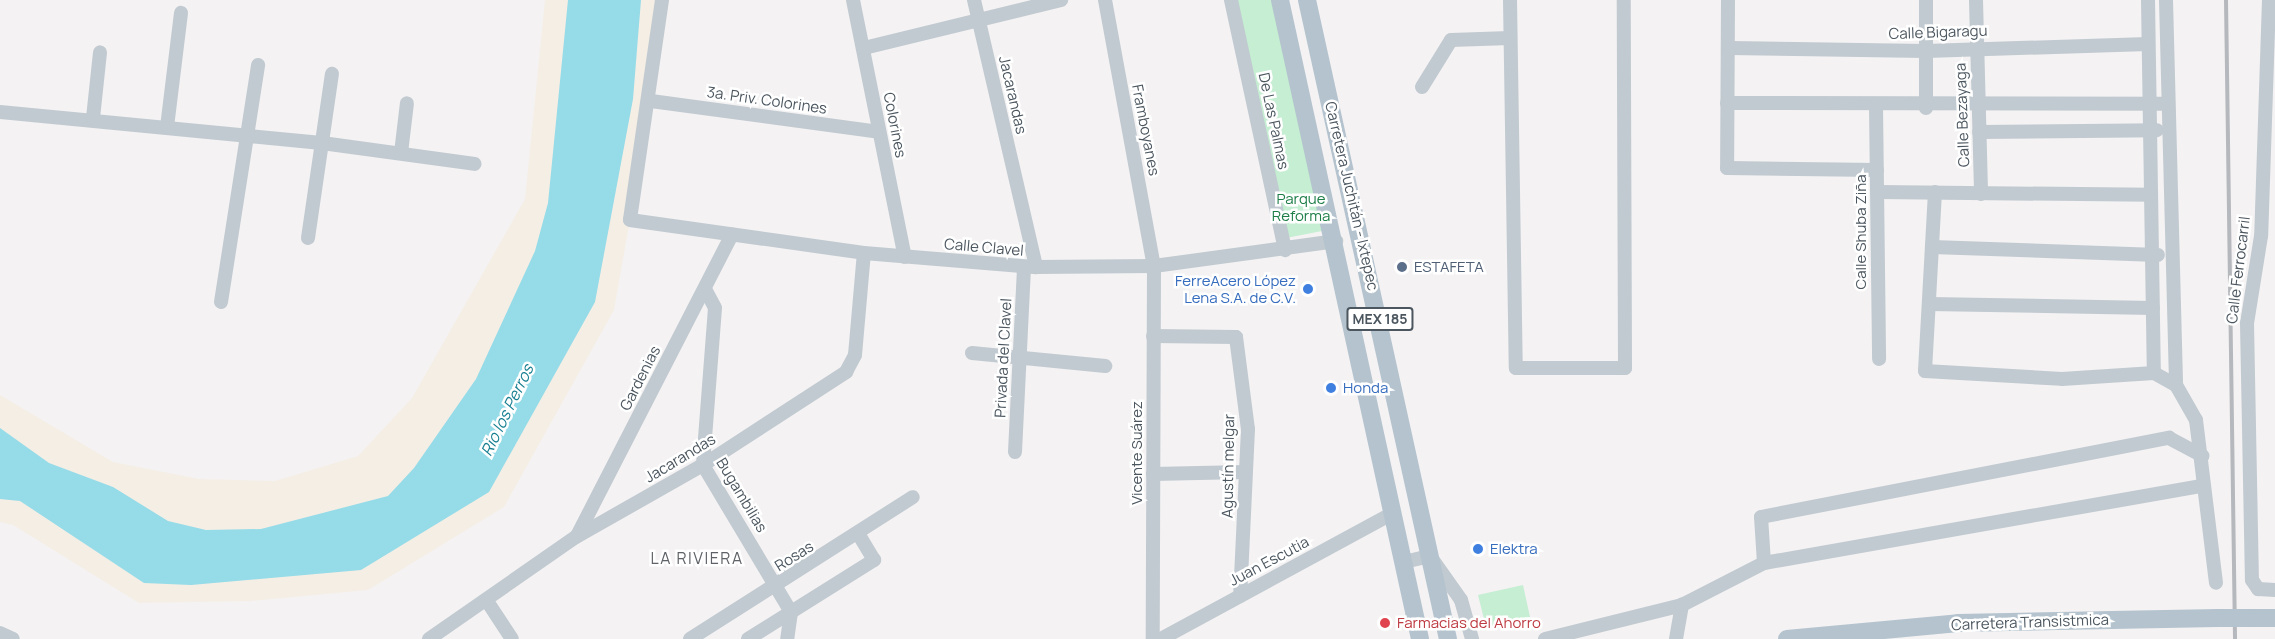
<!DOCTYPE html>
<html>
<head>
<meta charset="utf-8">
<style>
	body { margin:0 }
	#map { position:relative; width:2275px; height:639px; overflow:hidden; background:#f4f2f3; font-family:Manrope,sans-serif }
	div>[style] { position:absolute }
	.green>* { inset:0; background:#c5eed2 }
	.sand>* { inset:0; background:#f4eee5 }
	.water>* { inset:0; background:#95dbe8 }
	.minor>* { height:14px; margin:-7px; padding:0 7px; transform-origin:7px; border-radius:7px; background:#c1cad0 }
	.major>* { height:18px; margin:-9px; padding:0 9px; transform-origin:9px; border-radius:9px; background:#b4c3ce }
	.rail>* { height:4px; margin:-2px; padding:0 2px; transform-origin:2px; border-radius:2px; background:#b5b8bc }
	.major-bridge>* { height:18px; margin:-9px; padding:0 9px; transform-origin:9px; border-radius:9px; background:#b4c3ce }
	.dots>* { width:16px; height:16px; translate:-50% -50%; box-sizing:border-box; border:3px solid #fff; border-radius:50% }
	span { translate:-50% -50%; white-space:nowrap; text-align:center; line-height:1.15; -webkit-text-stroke:5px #fff; paint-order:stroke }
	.shield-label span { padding:2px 4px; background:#fff; border:2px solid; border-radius:4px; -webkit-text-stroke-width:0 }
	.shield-label { font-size:14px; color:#4b565f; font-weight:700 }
	.street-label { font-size:15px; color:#4b565f }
	.park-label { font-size:15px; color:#1e7e48 }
	.service-label { font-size:15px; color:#4e5e75 }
	.left { translate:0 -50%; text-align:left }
	.shop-label { font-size:15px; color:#366cbe }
	.right { translate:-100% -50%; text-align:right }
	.health-label { font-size:15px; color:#be3a42 }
	.water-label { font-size:16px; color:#157e90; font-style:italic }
	.neighbourhood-label { font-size:16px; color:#5f6367; letter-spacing:1.5px }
</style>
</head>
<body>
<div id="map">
	<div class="green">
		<i style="clip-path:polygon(1235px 0,1273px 0,1327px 230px,1286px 238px)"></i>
		<i style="clip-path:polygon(1523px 585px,1530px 617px,1486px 627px,1478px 595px)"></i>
	</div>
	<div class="sand">
		<i style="clip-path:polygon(545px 0,662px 0,651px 101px,614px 310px,504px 507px,368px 590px,251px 601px,139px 603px,13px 525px,0 522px,0 395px,113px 462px,199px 479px,275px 481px,358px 456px,412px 398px,525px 199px)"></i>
	</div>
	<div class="water">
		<i style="clip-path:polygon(568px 0,641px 0,633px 99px,595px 302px,489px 492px,361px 570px,191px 585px,144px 583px,20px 501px,0 499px,0 428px,49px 463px,113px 487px,168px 521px,206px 530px,261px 529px,388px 496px,414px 468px,476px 379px,535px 251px,548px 203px)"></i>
	</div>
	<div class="minor">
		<i style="left:662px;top:0;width:222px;rotate:98.3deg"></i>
		<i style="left:630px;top:220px;width:236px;rotate:8deg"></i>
		<i style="left:864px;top:253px;width:173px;rotate:4.7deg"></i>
		<i style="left:1036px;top:267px;width:118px;rotate:-0.5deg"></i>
		<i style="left:1154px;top:266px;width:184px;rotate:-7.8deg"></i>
		<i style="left:853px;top:0;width:262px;rotate:78.6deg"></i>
		<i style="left:974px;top:0;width:274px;rotate:76.9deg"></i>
		<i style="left:1105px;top:0;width:270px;rotate:79.6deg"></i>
		<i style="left:1154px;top:266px;width:373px;rotate:90.2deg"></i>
		<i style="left:1231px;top:0;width:256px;rotate:77.8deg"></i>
		<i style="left:1510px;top:0;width:368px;rotate:89.1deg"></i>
		<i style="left:1516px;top:368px;width:109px"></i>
		<i style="left:1625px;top:368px;width:368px;rotate:-90.2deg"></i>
		<i style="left:1728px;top:0;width:168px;rotate:90.3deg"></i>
		<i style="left:1727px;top:168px;width:150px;rotate:0.8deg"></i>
		<i style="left:1976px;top:0;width:194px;rotate:88.5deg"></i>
		<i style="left:2148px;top:0;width:373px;rotate:89.1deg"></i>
		<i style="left:2166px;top:0;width:385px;rotate:88.5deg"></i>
		<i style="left:2269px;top:0;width:236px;rotate:91.9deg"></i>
		<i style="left:2261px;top:236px;width:88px;rotate:99.1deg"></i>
		<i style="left:2247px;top:323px;width:257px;rotate:88.9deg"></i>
		<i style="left:2252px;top:580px;width:11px;rotate:56deg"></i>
		<i style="left:2258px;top:589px;width:17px;rotate:3deg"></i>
		<i style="left:864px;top:48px;width:203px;rotate:-13.7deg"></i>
		<i style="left:1729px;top:48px;width:197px;rotate:0.9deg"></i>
		<i style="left:1926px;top:51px;width:222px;rotate:-1.8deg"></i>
		<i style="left:1422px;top:87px;width:55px;rotate:-58.3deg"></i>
		<i style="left:1451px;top:40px;width:59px;rotate:-1.9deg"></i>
		<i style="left:651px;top:101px;width:230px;rotate:7.7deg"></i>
		<i style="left:1727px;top:103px;width:441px;rotate:0.1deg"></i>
		<i style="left:1876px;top:106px;width:253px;rotate:89.3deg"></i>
		<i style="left:1926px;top:108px;width:108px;rotate:-90deg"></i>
		<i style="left:0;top:112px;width:323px;rotate:5.5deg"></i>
		<i style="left:322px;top:143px;width:154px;rotate:7.8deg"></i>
		<i style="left:93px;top:118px;width:66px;rotate:-83.9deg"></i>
		<i style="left:167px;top:127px;width:115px;rotate:-83deg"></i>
		<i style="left:1979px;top:132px;width:178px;rotate:-0.6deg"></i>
		<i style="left:401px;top:153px;width:50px;rotate:-83.2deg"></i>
		<i style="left:1878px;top:192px;width:273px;rotate:0.6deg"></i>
		<i style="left:1935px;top:192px;width:179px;rotate:93.2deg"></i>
		<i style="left:1925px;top:371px;width:137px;rotate:3.3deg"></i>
		<i style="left:2062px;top:379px;width:92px;rotate:-3.7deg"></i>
		<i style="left:2154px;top:373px;width:25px;rotate:29deg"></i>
		<i style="left:2176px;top:385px;width:40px;rotate:60.3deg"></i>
		<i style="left:2196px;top:420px;width:164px;rotate:83deg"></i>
		<i style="left:308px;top:238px;width:166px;rotate:-81.7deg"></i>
		<i style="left:1932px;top:247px;width:226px;rotate:2deg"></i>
		<i style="left:705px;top:289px;width:21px;rotate:62deg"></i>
		<i style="left:715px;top:308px;width:157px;rotate:94.4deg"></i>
		<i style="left:703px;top:465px;width:171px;rotate:59.1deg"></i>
		<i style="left:791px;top:612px;width:27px;rotate:98deg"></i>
		<i style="left:221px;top:302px;width:240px;rotate:-81.1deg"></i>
		<i style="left:1929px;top:304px;width:224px;rotate:1deg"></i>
		<i style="left:1153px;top:336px;width:83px;rotate:0.7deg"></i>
		<i style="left:1236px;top:337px;width:93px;rotate:82.6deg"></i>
		<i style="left:1248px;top:429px;width:167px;rotate:92.7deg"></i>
		<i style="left:972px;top:353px;width:134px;rotate:5.6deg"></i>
		<i style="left:1015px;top:452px;width:185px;rotate:-87.2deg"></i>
		<i style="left:1153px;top:474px;width:92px;rotate:-1.2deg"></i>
		<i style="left:577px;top:536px;width:339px;rotate:-62.8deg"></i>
		<i style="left:1404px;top:562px;width:27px;rotate:-13deg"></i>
		<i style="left:1430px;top:556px;width:54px;rotate:54.8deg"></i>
		<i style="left:1461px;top:600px;width:41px;rotate:74.2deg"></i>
		<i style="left:1764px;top:563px;width:46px;rotate:-93.7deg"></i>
		<i style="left:1761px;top:517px;width:416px;rotate:-11deg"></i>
		<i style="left:2169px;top:438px;width:38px;rotate:28deg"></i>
		<i style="left:487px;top:601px;width:45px;rotate:56.7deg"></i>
		<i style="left:0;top:633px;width:14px;rotate:25deg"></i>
		<i style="left:429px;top:639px;width:179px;rotate:-34.8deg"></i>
		<i style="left:576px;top:537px;width:146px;rotate:-29.6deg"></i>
		<i style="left:703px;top:465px;width:171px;rotate:-33deg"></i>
		<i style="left:846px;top:372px;width:19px;rotate:-62deg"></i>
		<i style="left:855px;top:355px;width:102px;rotate:-85deg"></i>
		<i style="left:690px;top:639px;width:264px;rotate:-32.5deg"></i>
		<i style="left:748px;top:639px;width:149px;rotate:-32.1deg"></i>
		<i style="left:874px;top:560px;width:29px;rotate:-121deg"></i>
		<i style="left:1161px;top:639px;width:264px;rotate:-28.5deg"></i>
		<i style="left:1545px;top:639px;width:141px;rotate:-13.9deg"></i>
		<i style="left:1676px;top:639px;width:35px;rotate:-80deg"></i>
		<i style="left:1682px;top:605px;width:92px;rotate:-27.1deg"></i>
		<i style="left:1764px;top:563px;width:443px;rotate:-10deg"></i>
	</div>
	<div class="major">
		<i style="left:1280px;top:0;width:654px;rotate:77.64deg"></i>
		<i style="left:1307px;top:0;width:654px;rotate:77.56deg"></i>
		<i style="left:2250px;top:618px;width:25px"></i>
		<i style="left:1787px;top:639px;width:172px;rotate:-5.3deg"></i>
		<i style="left:1958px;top:623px;width:260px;rotate:-1.1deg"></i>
	</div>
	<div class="rail">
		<i style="left:2226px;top:0;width:639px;rotate:89.19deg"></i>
	</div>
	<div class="major-bridge">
		<i style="left:2218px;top:618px;width:32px"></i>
	</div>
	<div class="dots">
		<i style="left:1402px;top:267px;background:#5c6f8a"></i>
		<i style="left:1308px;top:289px;background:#3f7fe0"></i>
		<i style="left:1331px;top:388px;background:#3f7fe0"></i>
		<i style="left:1478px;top:549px;background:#3f7fe0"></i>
		<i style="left:1385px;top:623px;background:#e0444e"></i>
	</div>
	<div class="shield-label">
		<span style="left:1380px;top:319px">MEX 185</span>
	</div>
	<div class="street-label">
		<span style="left:1938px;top:32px;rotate:-2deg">Calle Bigaragu</span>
		<span style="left:1013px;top:95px;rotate:77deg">Jacarandas</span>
		<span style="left:767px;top:100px;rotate:8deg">3a. Priv. Colorines</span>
		<span style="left:1962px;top:115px;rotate:-92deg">Calle Bezayaga</span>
		<span style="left:1274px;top:121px;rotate:78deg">De Las Palmas</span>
		<span style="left:895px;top:125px;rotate:79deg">Colorines</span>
		<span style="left:1146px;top:130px;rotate:79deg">Framboyanes</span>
		<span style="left:1352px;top:196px;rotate:77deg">Carretera Juchitán - Ixtepec</span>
		<span style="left:1861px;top:232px;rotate:-90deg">Calle Shuba Ziña</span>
		<span style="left:984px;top:247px;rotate:5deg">Calle Clavel</span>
		<span style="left:2238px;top:270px;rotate:-83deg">Calle Ferrocarril</span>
		<span style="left:1003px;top:358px;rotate:-87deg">Privada del Clavel</span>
		<span style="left:640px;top:378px;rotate:-63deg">Gardenias</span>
		<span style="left:1137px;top:453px;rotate:-90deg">Vicente Suárez</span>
		<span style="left:680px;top:458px;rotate:-31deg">Jacarandas</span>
		<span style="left:1228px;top:466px;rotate:-89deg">Agustín melgar</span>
		<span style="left:742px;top:495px;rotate:59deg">Bugambilias</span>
		<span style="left:794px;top:556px;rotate:-32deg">Rosas</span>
		<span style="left:1269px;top:561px;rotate:-28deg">Juan Escutia</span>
		<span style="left:2030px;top:622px;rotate:-2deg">Carretera Transistmica</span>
	</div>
	<div class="park-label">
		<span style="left:1301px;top:207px">Parque<br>Reforma</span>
	</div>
	<div class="service-label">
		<span class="left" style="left:1414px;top:267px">ESTAFETA</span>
	</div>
	<div class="shop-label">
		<span class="right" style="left:1296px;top:289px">FerreAcero López<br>Lena S.A. de C.V.</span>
		<span class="left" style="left:1343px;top:388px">Honda</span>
		<span class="left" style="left:1490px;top:549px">Elektra</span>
	</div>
	<div class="health-label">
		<span class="left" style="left:1397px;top:623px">Farmacias del Ahorro</span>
	</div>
	<div class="water-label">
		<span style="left:507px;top:410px;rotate:-64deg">Rio los Perros</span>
	</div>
	<div class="neighbourhood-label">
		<span style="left:697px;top:558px">LA RIVIERA</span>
	</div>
</div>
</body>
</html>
